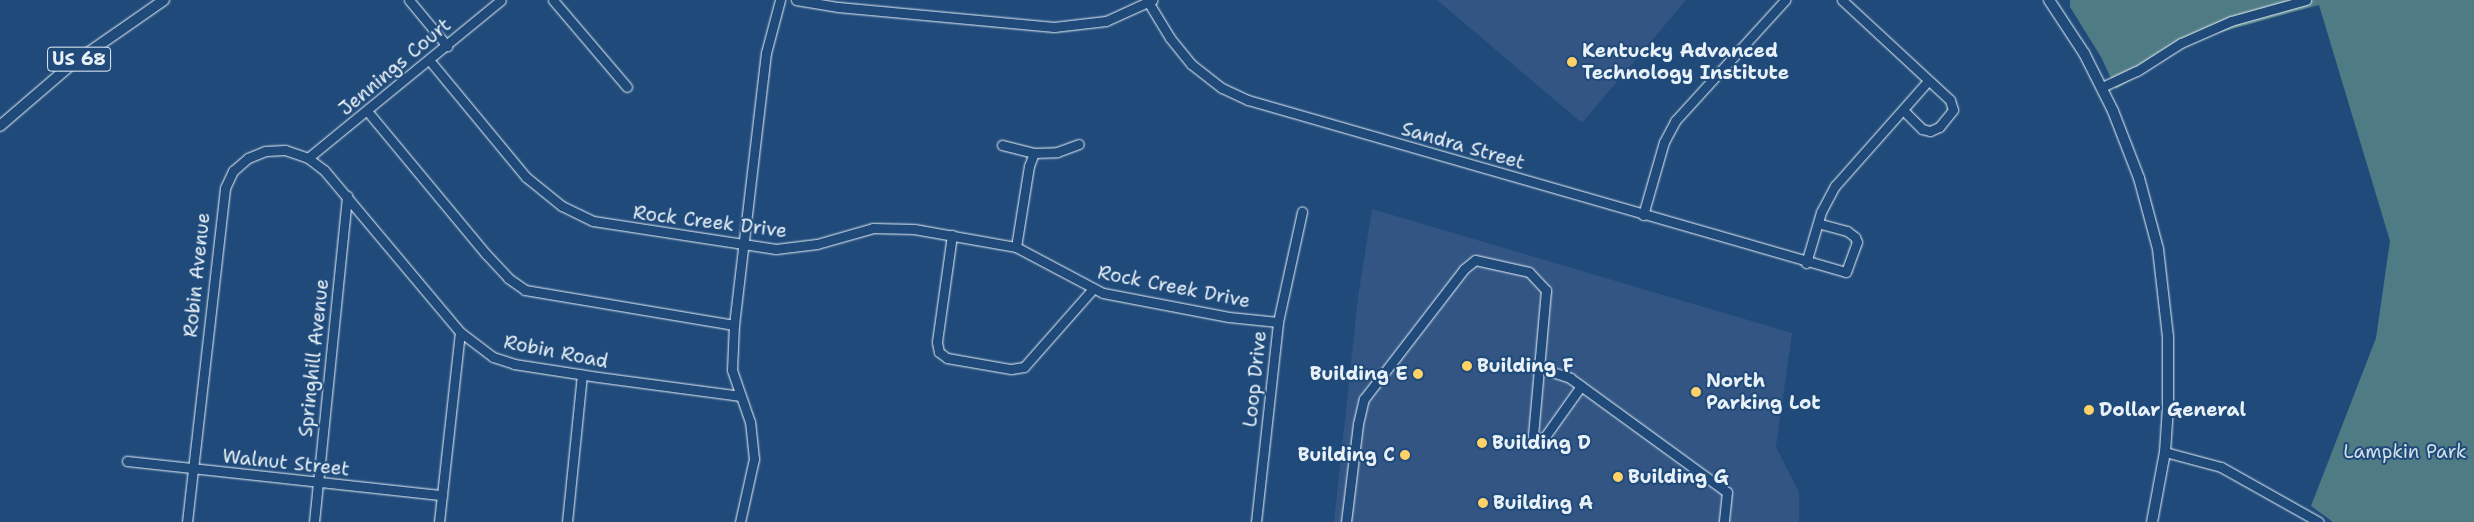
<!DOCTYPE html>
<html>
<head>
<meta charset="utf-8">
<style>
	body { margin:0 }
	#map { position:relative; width:2474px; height:522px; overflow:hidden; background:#1f4a7a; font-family:"Shantell Sans",sans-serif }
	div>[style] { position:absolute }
	.built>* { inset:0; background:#325584 }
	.green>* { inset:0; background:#4f7b84 }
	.roads { filter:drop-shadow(0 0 1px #e8f1f8) drop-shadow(0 0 1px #e8f1f8) }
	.minor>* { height:9px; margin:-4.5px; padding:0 4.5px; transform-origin:4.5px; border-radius:4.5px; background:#1f4a7a }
	.major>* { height:10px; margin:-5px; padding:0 5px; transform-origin:5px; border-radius:5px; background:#1f4a7a }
	.dots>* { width:14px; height:14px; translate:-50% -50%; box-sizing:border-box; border:2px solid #1f4a7a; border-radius:50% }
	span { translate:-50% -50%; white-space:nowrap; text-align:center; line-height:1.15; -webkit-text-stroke:4px #1f4a7a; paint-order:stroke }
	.shield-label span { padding:1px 4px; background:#1f4a7a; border:1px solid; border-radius:4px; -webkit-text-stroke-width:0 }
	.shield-label { font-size:18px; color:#e8f1f8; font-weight:700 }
	.poi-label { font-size:19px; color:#e8f1f8; font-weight:700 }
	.left { translate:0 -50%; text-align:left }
	.right { translate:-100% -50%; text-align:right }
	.street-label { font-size:19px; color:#e8f1f8 }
	.park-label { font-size:19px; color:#d1dfe7 }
</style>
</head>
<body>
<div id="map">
	<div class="built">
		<i style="clip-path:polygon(1437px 0,1686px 0,1582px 123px)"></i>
		<i style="clip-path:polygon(1372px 209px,1792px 333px,1776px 447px,1799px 492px,1799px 522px,1334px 522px,1358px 297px)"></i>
	</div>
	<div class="green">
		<i style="clip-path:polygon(2070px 0,2474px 0,2474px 522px,2333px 522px,2311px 506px,2376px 338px,2390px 241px,2319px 5px,2196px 39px,2116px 89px,2101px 57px,2070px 7px)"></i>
	</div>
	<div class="roads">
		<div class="minor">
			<i style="left:409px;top:0;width:60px;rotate:50.4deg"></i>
			<i style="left:553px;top:0;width:114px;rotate:49.6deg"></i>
			<i style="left:796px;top:0;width:43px;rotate:9.5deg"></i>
			<i style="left:838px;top:7px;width:217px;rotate:5.3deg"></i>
			<i style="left:1054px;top:27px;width:52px;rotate:-6.6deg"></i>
			<i style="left:1106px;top:21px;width:51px;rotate:-24.5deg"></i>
			<i style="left:1147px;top:0;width:44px;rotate:58.8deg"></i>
			<i style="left:1170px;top:38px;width:33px;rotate:51deg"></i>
			<i style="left:1191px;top:64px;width:39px;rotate:38deg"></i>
			<i style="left:1222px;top:88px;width:29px;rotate:25deg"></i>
			<i style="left:1248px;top:100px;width:622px;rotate:16.05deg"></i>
			<i style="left:1846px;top:272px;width:32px;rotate:-70deg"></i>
			<i style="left:1857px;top:242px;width:5px;rotate:-112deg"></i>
			<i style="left:1855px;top:237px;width:10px;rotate:-143deg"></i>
			<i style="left:1847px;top:231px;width:30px;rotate:-165deg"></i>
			<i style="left:1842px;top:0;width:147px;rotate:42.8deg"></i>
			<i style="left:1950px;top:100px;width:10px;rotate:73deg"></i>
			<i style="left:1953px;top:110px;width:22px;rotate:129deg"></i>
			<i style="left:1939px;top:127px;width:10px;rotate:156deg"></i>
			<i style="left:1930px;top:131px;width:8px;rotate:-166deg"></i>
			<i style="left:1922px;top:129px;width:27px;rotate:-135deg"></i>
			<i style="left:430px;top:61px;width:151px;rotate:50.4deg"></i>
			<i style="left:526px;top:177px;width:46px;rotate:38.9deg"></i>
			<i style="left:562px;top:206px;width:34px;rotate:26deg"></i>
			<i style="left:593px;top:221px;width:185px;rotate:8.7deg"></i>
			<i style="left:776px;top:249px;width:41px;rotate:-7deg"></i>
			<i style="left:817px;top:244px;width:58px;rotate:-15.9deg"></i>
			<i style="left:873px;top:228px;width:41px;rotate:1.4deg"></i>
			<i style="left:914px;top:229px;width:104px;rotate:10deg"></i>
			<i style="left:1016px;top:247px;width:98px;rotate:27.9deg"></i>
			<i style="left:1103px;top:293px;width:128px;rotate:10.8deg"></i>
			<i style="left:1229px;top:317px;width:49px;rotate:5.8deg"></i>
			<i style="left:2102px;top:87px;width:38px;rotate:-25deg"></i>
			<i style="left:2137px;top:71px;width:52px;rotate:-32.5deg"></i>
			<i style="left:2181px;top:43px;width:55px;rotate:-23.7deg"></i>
			<i style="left:2231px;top:21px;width:78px;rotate:-15.6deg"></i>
			<i style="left:368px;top:112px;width:185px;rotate:50.3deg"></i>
			<i style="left:486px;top:254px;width:33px;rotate:47deg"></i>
			<i style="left:508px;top:278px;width:21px;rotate:35deg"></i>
			<i style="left:525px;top:290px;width:212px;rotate:9.5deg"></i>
			<i style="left:1002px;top:145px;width:33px;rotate:14deg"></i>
			<i style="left:308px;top:158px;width:249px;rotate:-39.3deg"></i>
			<i style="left:1643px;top:215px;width:76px;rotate:-74deg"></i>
			<i style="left:1664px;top:142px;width:24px;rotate:-62deg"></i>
			<i style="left:1675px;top:121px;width:164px;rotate:-47.7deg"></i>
			<i style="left:952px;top:235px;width:108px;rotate:98deg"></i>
			<i style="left:937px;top:342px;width:10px;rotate:79deg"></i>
			<i style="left:939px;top:352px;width:10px;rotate:37deg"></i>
			<i style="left:947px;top:358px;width:65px;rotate:9.8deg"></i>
			<i style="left:1011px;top:369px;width:13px;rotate:-9deg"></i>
			<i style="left:1024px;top:367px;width:103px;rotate:-48.6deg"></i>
			<i style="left:1016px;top:247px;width:82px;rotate:-80.9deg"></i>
			<i style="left:1029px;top:166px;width:14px;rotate:-69deg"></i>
			<i style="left:1034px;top:153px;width:23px;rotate:-2deg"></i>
			<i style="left:1057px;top:152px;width:23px;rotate:-20deg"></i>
			<i style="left:1806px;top:263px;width:53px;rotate:-73.6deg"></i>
			<i style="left:1821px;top:212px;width:30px;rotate:-62deg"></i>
			<i style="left:1835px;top:186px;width:140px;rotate:-48.5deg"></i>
			<i style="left:1540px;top:368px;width:32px;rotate:18deg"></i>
			<i style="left:1570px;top:378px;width:194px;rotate:36deg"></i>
			<i style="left:1727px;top:492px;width:30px;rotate:96deg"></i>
			<i style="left:2165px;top:452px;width:58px;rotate:15deg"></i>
			<i style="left:2221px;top:467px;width:112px;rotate:29.3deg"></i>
			<i style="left:127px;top:461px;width:317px;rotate:6.2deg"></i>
			<i style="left:187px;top:522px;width:336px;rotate:-83.5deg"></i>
			<i style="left:225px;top:188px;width:19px;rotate:-65deg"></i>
			<i style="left:233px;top:171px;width:20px;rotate:-41deg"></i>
			<i style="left:248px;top:158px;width:18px;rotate:-22deg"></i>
			<i style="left:265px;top:151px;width:20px;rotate:-3deg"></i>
			<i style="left:285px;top:150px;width:24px;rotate:19deg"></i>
			<i style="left:308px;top:158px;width:20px;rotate:37deg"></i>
			<i style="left:324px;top:170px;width:212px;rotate:50deg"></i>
			<i style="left:460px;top:332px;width:41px;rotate:37.1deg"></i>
			<i style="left:493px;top:357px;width:22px;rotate:18deg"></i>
			<i style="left:514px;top:364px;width:85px;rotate:8.8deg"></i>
			<i style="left:598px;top:377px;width:144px;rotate:7.6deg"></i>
			<i style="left:314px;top:522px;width:328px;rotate:-84.2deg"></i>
			<i style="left:439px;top:522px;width:191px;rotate:-83.7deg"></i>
			<i style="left:567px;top:522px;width:148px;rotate:-84.2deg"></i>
			<i style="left:740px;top:522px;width:65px;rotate:-77.5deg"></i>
			<i style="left:754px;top:459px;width:37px;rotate:-96deg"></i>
			<i style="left:750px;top:422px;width:55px;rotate:-109.1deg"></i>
			<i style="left:732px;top:370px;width:45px;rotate:-87.5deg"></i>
			<i style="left:734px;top:325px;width:274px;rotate:-83.3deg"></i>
			<i style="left:766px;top:53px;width:55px;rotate:-75.2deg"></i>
			<i style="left:1256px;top:522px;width:201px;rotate:-83.7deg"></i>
			<i style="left:1278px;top:322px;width:113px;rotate:-77.7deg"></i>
			<i style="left:1346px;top:522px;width:99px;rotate:-83deg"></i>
			<i style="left:1358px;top:424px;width:26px;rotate:-77deg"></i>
			<i style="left:1364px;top:399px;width:164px;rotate:-52.4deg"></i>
			<i style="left:1464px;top:269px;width:14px;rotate:-39deg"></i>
			<i style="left:1475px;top:260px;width:55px;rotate:12.5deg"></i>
			<i style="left:1529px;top:272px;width:25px;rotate:47deg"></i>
			<i style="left:1546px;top:290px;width:146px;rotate:95.1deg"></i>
			<i style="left:1533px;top:435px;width:4px;rotate:63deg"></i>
			<i style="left:1535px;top:439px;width:9px;rotate:-6deg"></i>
			<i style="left:1544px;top:438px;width:64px;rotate:-54.6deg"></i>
		</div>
		<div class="major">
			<i style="left:2049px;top:0;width:64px;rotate:56.6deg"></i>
			<i style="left:2084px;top:53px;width:65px;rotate:63.4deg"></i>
			<i style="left:2113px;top:111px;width:72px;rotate:68.8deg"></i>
			<i style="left:2139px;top:178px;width:73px;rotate:75deg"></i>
			<i style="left:2158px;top:249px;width:89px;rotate:83.5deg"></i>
			<i style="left:2168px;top:337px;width:70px;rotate:90deg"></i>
			<i style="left:2168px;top:407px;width:45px;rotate:93.8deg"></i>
			<i style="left:2165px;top:452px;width:71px;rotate:100.5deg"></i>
			<i style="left:0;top:126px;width:95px;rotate:-40.7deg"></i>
			<i style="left:72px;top:64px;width:112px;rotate:-34.8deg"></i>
		</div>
	</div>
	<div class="dots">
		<i style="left:1572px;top:62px;background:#ffd166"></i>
		<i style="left:1467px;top:366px;background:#ffd166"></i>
		<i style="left:1418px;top:374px;background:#ffd166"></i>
		<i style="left:1696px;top:392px;background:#ffd166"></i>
		<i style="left:2089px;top:410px;background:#ffd166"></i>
		<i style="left:1482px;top:443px;background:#ffd166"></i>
		<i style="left:1405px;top:455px;background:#ffd166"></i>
		<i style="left:1618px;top:477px;background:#ffd166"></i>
		<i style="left:1483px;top:503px;background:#ffd166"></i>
	</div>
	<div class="shield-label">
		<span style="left:79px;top:59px">US 68</span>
	</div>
	<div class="poi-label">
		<span class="left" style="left:1582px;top:62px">Kentucky Advanced<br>Technology Institute</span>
		<span class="left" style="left:1477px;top:366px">Building F</span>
		<span class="right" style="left:1408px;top:374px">Building E</span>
		<span class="left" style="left:1706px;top:392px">North<br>Parking Lot</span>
		<span class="left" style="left:2099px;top:410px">Dollar General</span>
		<span class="left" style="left:1492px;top:443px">Building D</span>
		<span class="right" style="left:1395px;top:455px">Building C</span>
		<span class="left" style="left:1628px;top:477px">Building G</span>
		<span class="left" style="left:1493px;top:503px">Building A</span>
	</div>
	<div class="street-label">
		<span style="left:395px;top:67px;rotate:-40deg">Jennings Court</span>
		<span style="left:1463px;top:146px;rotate:16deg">Sandra Street</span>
		<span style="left:710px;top:222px;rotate:7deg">Rock Creek Drive</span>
		<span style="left:197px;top:275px;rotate:-84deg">Robin Avenue</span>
		<span style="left:1174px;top:287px;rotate:11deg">Rock Creek Drive</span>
		<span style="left:556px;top:352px;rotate:11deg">Robin Road</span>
		<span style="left:314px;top:358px;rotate:-84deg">Springhill Avenue</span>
		<span style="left:1255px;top:379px;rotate:-84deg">Loop Drive</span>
		<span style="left:286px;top:463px;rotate:6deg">Walnut Street</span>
	</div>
	<div class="park-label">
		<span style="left:2405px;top:452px">Lampkin Park</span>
	</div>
</div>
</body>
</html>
